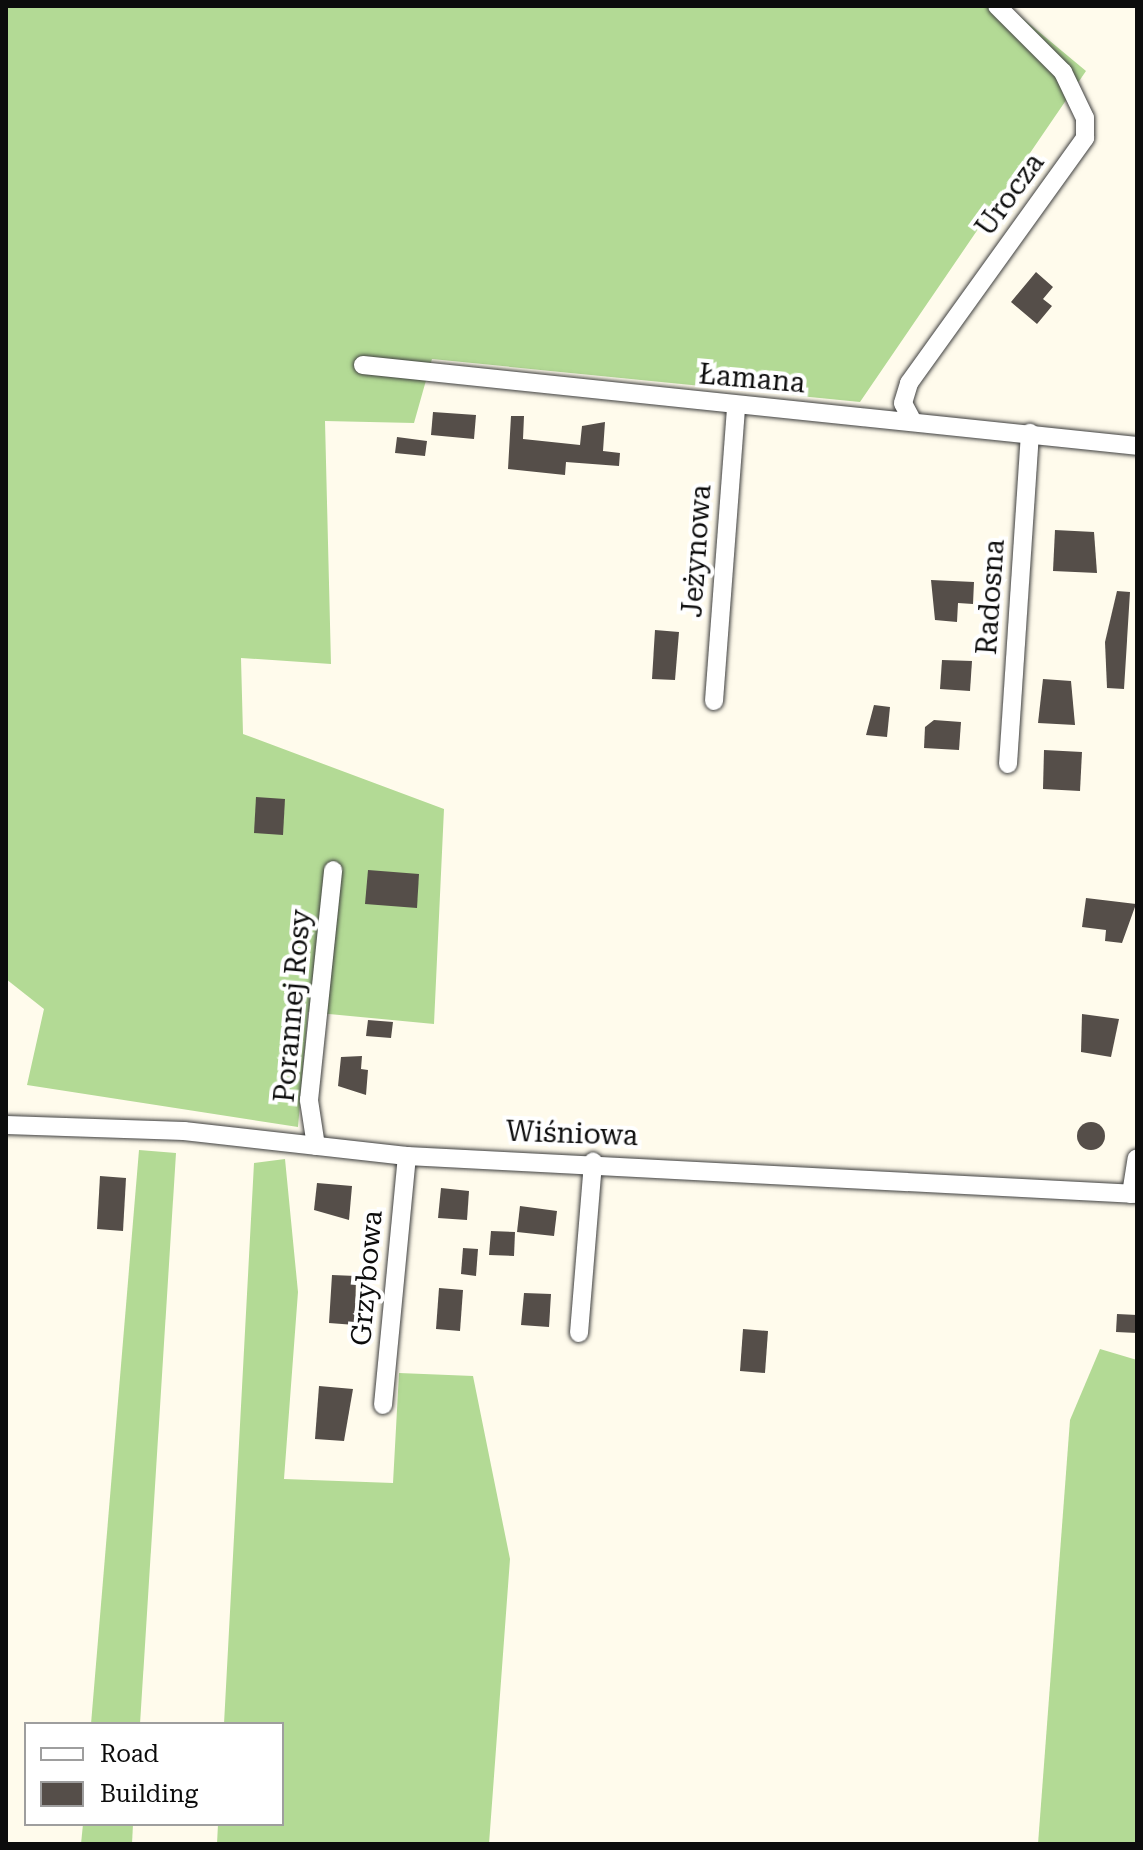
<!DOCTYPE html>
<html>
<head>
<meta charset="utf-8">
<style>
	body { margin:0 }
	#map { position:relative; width:1143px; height:1850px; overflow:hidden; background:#fffbec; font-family:"Roboto Serif",serif }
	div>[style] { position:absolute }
	.forest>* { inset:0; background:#b3da95 }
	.building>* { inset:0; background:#554e49 }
	.round { border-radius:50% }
	.roads { filter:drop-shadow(0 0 2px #3f3f3f) drop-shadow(0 0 2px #3f3f3f) }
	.street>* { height:18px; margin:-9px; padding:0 9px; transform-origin:9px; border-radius:9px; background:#fff }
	span { translate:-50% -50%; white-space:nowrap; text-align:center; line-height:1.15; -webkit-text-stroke:8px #fff; paint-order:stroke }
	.street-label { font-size:28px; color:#0c0c0c }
	.frame { position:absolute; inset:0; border:8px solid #0c0c0c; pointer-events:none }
	.legend { position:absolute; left:24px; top:1722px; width:260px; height:104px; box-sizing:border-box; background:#fff; border:2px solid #9e9e9e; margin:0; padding:10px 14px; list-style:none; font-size:24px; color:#0c0c0c }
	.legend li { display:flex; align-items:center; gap:16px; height:40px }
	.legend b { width:40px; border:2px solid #9e9e9e }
</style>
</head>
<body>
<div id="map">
	<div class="forest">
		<i style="clip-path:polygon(6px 6px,1008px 6px,1086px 71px,860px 402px,432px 359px,414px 423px,325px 421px,331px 664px,241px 658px,243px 734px,444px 809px,434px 1024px,308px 1012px,298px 1127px,27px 1085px,44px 1009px,6px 979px)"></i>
		<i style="clip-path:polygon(139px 1150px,176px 1153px,140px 1724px,91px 1724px)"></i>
		<i style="clip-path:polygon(285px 1159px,298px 1292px,284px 1479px,393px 1483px,399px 1373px,473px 1376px,510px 1559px,489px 1844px,217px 1844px,218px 1824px,282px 1824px,282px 1724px,224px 1724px,254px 1163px)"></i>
		<i style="clip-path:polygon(1100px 1349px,1137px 1360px,1137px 1844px,1038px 1844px,1070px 1420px)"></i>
		<i style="clip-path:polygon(83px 1824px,133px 1824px,132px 1844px,81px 1844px)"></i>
	</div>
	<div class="building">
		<i style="clip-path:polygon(1036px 272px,1053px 287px,1043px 299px,1052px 306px,1037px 324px,1011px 302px)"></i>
		<i style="clip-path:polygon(433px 412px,476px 415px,474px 439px,431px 435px)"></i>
		<i style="clip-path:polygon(511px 416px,524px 416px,523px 439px,580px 445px,582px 426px,605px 422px,603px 451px,620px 453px,619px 466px,566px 462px,565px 475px,508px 469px)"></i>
		<i style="clip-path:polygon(397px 437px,427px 441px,425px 456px,395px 453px)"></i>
		<i style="clip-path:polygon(1055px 530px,1094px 532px,1097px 573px,1053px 571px)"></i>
		<i style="clip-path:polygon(931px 580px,974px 582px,973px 604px,958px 603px,957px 622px,935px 620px)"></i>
		<i style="clip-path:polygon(1117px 591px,1130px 592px,1124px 689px,1107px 688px,1105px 642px)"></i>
		<i style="clip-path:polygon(655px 630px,679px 632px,675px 680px,652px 679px)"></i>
		<i style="clip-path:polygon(942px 660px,972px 661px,970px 691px,940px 689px)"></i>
		<i style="clip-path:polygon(1043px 679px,1071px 681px,1075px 725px,1038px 723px)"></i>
		<i style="clip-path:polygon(874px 705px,890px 707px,887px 737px,866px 735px)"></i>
		<i style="clip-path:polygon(934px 720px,961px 722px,959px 750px,924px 748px,925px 727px)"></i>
		<i style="clip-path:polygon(1044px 750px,1082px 752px,1080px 791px,1043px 789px)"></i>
		<i style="clip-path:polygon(256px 797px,285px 799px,283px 835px,254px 833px)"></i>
		<i style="clip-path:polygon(368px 870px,419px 874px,417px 908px,365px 904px)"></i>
		<i style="clip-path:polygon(1086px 898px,1136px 904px,1122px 943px,1105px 941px,1106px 930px,1082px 927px)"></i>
		<i style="clip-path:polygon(1082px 1014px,1119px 1019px,1111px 1057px,1081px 1052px)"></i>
		<i style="clip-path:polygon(368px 1020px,393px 1022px,391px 1038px,366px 1036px)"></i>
		<i style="clip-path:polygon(362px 1056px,361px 1069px,368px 1070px,366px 1095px,338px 1086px,341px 1057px)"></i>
		<i class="round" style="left:1077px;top:1122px;width:28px;height:28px"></i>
		<i style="clip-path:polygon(100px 1176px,126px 1178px,123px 1231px,97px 1229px)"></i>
		<i style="clip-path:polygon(317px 1183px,352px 1186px,349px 1220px,314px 1210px)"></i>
		<i style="clip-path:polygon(441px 1188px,469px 1191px,467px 1220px,438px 1218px)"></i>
		<i style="clip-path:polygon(520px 1206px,557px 1211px,554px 1236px,517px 1232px)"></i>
		<i style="clip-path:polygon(491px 1231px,515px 1232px,514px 1256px,489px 1255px)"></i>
		<i style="clip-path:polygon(463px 1248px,478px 1249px,476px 1276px,461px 1274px)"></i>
		<i style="clip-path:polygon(332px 1275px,356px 1276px,355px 1325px,329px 1323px)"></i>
		<i style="clip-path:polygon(439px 1288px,463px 1290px,460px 1331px,436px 1329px)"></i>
		<i style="clip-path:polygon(524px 1293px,551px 1294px,549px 1327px,521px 1325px)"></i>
		<i style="clip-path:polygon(1117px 1314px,1137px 1315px,1137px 1333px,1116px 1332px)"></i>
		<i style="clip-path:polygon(743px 1329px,768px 1331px,765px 1373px,740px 1371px)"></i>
		<i style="clip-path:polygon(319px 1386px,353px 1389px,344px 1441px,315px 1439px)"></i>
	</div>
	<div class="roads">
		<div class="street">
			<i style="left:363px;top:365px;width:778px;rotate:5.97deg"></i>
			<i style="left:913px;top:422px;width:21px;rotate:-118deg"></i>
			<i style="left:903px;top:403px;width:21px;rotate:-73deg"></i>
			<i style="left:909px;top:383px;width:302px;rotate:-54.3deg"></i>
			<i style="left:1085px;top:138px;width:20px;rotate:-90deg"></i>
			<i style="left:1085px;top:118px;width:51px;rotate:-115.6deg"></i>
			<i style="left:1063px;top:72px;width:93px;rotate:-135deg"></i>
			<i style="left:714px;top:701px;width:296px;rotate:-85.7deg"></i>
			<i style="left:1008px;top:764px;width:332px;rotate:-86.2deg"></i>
			<i style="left:6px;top:1125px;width:178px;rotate:1.9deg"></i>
			<i style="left:184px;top:1131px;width:224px;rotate:6.4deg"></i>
			<i style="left:407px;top:1156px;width:731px;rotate:2.98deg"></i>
			<i style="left:316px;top:1146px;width:47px;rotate:-98.7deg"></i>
			<i style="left:309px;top:1100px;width:231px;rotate:-84deg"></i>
			<i style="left:1131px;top:1194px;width:36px;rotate:-81deg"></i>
			<i style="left:579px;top:1333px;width:172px;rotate:-85.3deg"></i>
			<i style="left:383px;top:1405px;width:250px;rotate:-84.5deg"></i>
		</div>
	</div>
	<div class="street-label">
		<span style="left:1010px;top:195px;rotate:-54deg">Urocza</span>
		<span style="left:752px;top:379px;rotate:5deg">Łamana</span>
		<span style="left:697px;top:551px;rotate:-86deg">Jeżynowa</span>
		<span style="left:991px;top:597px;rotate:-86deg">Radosna</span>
		<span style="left:293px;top:1006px;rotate:-85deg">Porannej Rosy</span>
		<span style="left:572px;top:1134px;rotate:2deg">Wiśniowa</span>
		<span style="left:367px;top:1278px;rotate:-85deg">Grzybowa</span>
	</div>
	<div class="frame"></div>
	<ul class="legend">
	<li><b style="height:10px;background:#fff"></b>Road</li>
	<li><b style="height:22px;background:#554e49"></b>Building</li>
	</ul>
</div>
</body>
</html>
